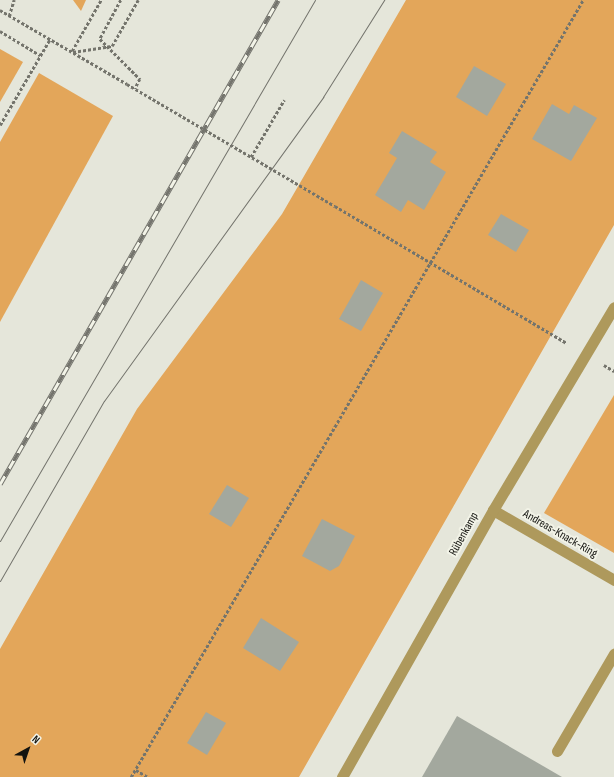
<!DOCTYPE html>
<html>
<head>
<meta charset="utf-8">
<style>
	body { margin:0 }
	#map { position:relative; width:614px; height:777px; overflow:hidden; background:#e5e6da; font-family:"Sofia Sans Condensed",sans-serif }
	div>[style] { position:absolute }
	.green>* { inset:0; background:#e3a65a }
	.building>* { inset:0; background:#a3a89e }
	.path>* { height:2.5px; margin-top:-1.25px; transform-origin:0; background:repeating-linear-gradient(90deg,#74746c 0 3px,transparent 0 5px) }
	.service>* { height:11px; margin:-5.5px; padding:0 5.5px; transform-origin:5.5px; border-radius:5.5px; background:#ae995c }
	.minor>* { height:11px; margin:-5.5px; padding:0 5.5px; transform-origin:5.5px; border-radius:5.5px; background:#ae995c }
	.tertiary>* { height:11px; margin:-5.5px; padding:0 5.5px; transform-origin:5.5px; border-radius:5.5px; background:#ae995c }
	.tram>* { height:1px; margin:-0.5px; padding:0 0.5px; transform-origin:0.5px; border-radius:0.5px; background:#74746d }
	.rail>* { height:4.5px; margin-top:-2.25px; transform-origin:0; background:repeating-linear-gradient(90deg,#f2f3e7 0 9px,#74746d 0 18px); box-sizing:border-box; border-block:1px solid #74746d }
	.path-bridge>* { height:2.5px; margin-top:-1.25px; transform-origin:0; background:repeating-linear-gradient(90deg,#74746c 0 3px,transparent 0 5px) }
	span { translate:-50% -50%; white-space:nowrap; text-align:center; line-height:1.15; -webkit-text-stroke:4px #f2f3e7; paint-order:stroke }
	.street-label { font-size:12px; color:#13130f }
	.north { position:absolute; left:8px; top:729px; width:40px; height:40px; -webkit-text-stroke:3px #f2f3e7; paint-order:stroke; rotate:40deg; font-size:11px; font-weight:700; line-height:16px; text-align:center; color:#13130f }
	.north::after { content:''; display:block; margin:auto; width:14px; height:18px; background:#13130f; clip-path:polygon(50% 0,100% 100%,50% 72%,0 100%) }
</style>
</head>
<body>
<div id="map">
	<div class="green">
		<i style="clip-path:polygon(73px 0,86px 0,81px 11px)"></i>
		<i style="clip-path:polygon(406px 0,614px 0,614px 225px,299px 777px,0 777px,0 649px,137px 409px,282px 214px)"></i>
		<i style="clip-path:polygon(0 49px,23px 62px,0 102px)"></i>
		<i style="clip-path:polygon(39px 73px,113px 116px,0 322px,0 142px)"></i>
		<i style="clip-path:polygon(614px 395px,614px 553px,544px 513px)"></i>
	</div>
	<div class="building">
		<i style="clip-path:polygon(474px 66px,506px 84px,487px 116px,456px 97px)"></i>
		<i style="clip-path:polygon(552px 104px,569px 114px,574px 105px,597px 118px,571px 161px,532px 139px)"></i>
		<i style="clip-path:polygon(402px 131px,437px 152px,430px 162px,446px 172px,424px 210px,408px 200px,401px 212px,375px 195px,397px 158px,389px 153px)"></i>
		<i style="clip-path:polygon(501px 214px,529px 230px,516px 252px,488px 235px)"></i>
		<i style="clip-path:polygon(361px 280px,383px 293px,361px 331px,339px 319px)"></i>
		<i style="clip-path:polygon(227px 485px,249px 498px,231px 527px,209px 514px)"></i>
		<i style="clip-path:polygon(322px 519px,355px 536px,339px 566px,330px 571px,302px 556px)"></i>
		<i style="clip-path:polygon(261px 618px,299px 642px,280px 671px,243px 648px)"></i>
		<i style="clip-path:polygon(206px 712px,226px 723px,207px 755px,187px 743px)"></i>
		<i style="clip-path:polygon(457px 716px,562px 777px,422px 777px)"></i>
	</div>
	<div class="path">
		<i style="left:0;top:10px;width:147px;rotate:30.2deg"></i>
		<i style="left:9px;top:16px;width:17px;rotate:-73deg"></i>
		<i style="left:0;top:31px;width:47px;rotate:31deg"></i>
		<i style="left:72px;top:51px;width:59px;rotate:-60.4deg"></i>
		<i style="left:73px;top:52px;width:39px;rotate:-9deg"></i>
		<i style="left:112px;top:46px;width:53px;rotate:-60.5deg"></i>
		<i style="left:0;top:125px;width:99px;rotate:-59.8deg"></i>
		<i style="left:251px;top:157px;width:66px;rotate:-59.9deg"></i>
		<i style="left:335px;top:206px;width:269px;rotate:30.6deg"></i>
		<i style="left:604px;top:365px;width:12px;rotate:31deg"></i>
		<i style="left:136px;top:770px;width:14px;rotate:30deg"></i>
		<i style="left:131px;top:777px;width:899px;rotate:-59.81deg"></i>
	</div>
	<div class="service">
		<i style="left:557px;top:751px;width:113px;rotate:-59.6deg"></i>
	</div>
	<div class="minor">
		<i style="left:493px;top:510px;width:140px;rotate:30deg"></i>
	</div>
	<div class="tertiary">
		<i style="left:342px;top:777px;width:307px;rotate:-60.5deg"></i>
		<i style="left:493px;top:510px;width:236px;rotate:-59.2deg"></i>
	</div>
	<div class="tram">
		<i style="left:0;top:541px;width:626px;rotate:-59.79deg"></i>
		<i style="left:0;top:581px;width:208px;rotate:-60deg"></i>
		<i style="left:104px;top:401px;width:375px;rotate:-54.2deg"></i>
		<i style="left:323px;top:97px;width:115px;rotate:-57.8deg"></i>
	</div>
	<div class="rail">
		<i style="left:0;top:484px;width:558px;rotate:-60.13deg"></i>
	</div>
	<div class="path-bridge">
		<i style="left:121px;top:0;width:44px;rotate:118.3deg"></i>
		<i style="left:100px;top:39px;width:57px;rotate:45deg"></i>
		<i style="left:140px;top:79px;width:11px;rotate:117deg"></i>
		<i style="left:127px;top:84px;width:241px;rotate:30.4deg"></i>
	</div>
	<div class="street-label">
		<span style="left:464px;top:534px;rotate:-61deg">Rübenkamp</span>
		<span style="left:560px;top:534px;rotate:30deg">Andreas-Knack-Ring</span>
	</div>
	<div class="north">N</div>
</div>
</body>
</html>
